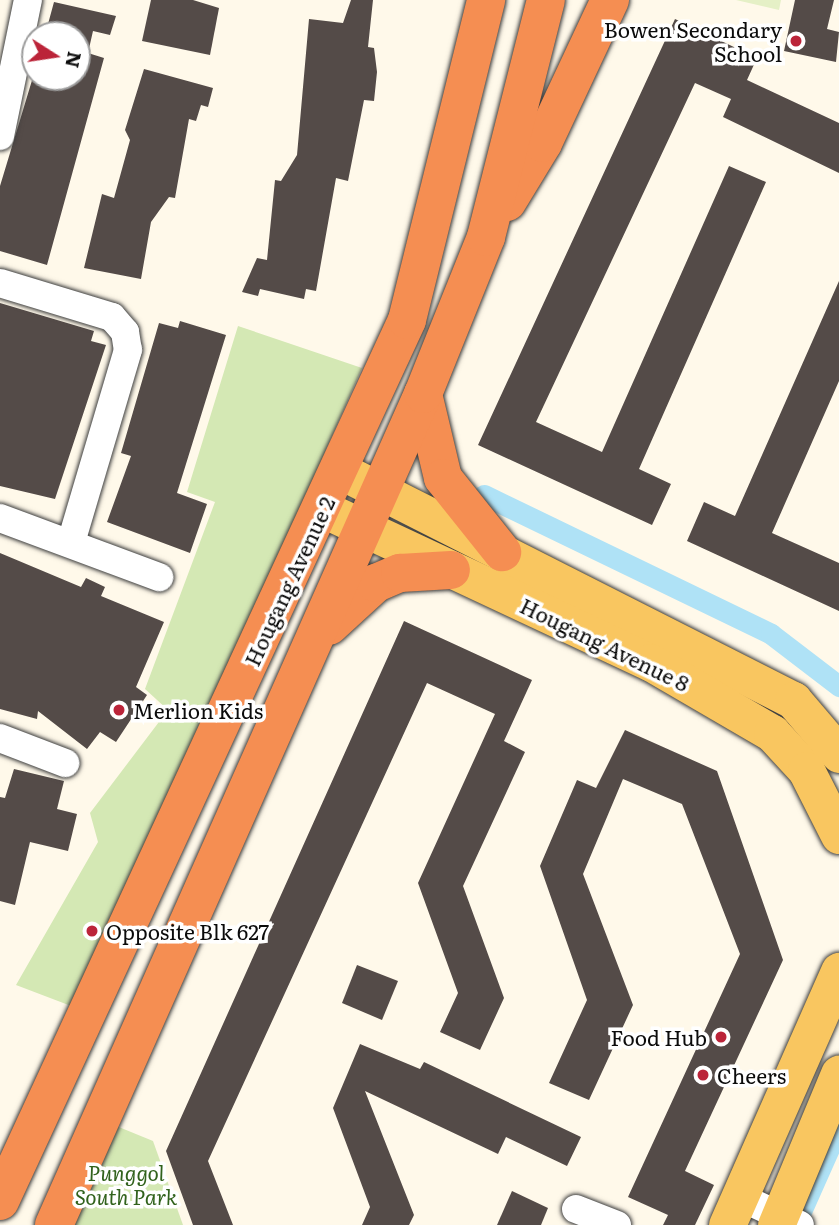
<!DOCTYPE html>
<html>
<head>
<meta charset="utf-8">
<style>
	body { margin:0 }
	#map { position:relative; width:839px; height:1225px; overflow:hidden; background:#fff9ea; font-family:Literata,serif }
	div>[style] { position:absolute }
	.green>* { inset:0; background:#d4e8b4 }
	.pitch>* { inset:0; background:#e5f0c6 }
	.canal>* { height:21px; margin:-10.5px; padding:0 10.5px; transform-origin:10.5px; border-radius:10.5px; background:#afe2f6 }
	.building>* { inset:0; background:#544b48 }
	.roads { filter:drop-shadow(0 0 2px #3e3e3e) drop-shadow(0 0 2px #3e3e3e) }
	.minor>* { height:28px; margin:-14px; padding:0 14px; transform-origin:14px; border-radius:14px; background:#fff }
	.major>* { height:37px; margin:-18.5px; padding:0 18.5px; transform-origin:18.5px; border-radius:18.5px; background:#f9c660 }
	.highway>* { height:38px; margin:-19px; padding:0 19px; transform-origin:19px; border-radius:19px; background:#f58e52 }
	.dots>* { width:19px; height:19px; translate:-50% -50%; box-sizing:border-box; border:4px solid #fff; border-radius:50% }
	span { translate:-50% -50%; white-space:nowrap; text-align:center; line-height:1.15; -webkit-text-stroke:7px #fff; paint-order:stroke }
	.poi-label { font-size:21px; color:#0b0b0b }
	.right { translate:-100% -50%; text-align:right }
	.left { translate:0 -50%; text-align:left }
	.street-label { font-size:21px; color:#0b0b0b }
	.park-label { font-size:21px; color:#31621c; font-style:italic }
	.north { position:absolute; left:21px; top:21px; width:70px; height:70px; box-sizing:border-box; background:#fff; border:2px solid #9d9d9d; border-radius:50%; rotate:102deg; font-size:19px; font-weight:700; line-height:28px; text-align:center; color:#0b0b0b }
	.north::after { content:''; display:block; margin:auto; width:24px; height:32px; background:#bb2439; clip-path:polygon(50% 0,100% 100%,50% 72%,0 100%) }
</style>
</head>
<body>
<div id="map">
	<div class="green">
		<i style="clip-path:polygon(238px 326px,362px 368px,79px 1009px,16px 985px,98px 842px,90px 813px,168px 710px,145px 689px,215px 502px,187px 492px)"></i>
		<i style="clip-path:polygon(109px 1123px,153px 1141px,183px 1225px,63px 1225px)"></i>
	</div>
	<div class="pitch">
		<i style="clip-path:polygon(736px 0,781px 0,779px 10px)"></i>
	</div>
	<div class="canal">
		<i style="left:484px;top:495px;width:319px;rotate:25.8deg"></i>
		<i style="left:771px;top:634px;width:86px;rotate:37.4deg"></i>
		<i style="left:795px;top:1225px;width:108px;rotate:-66deg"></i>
	</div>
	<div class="building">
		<i style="clip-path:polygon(151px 0,193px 0,219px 8px,210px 55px,142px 41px)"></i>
		<i style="clip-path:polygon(351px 0,373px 0,368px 47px,374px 48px,377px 72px,374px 101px,364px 100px,348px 181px,336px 178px,316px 291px,306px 289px,304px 299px,260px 289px,258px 296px,242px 292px,257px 258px,267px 260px,275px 180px,281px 181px,297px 155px,309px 19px,343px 23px)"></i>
		<i style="clip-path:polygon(795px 0,834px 0,827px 29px,839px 32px,836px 62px,784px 51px)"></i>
		<i style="clip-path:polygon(54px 2px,116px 16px,110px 35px,93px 31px,88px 53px,104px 58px,47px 265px,0 251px,0 186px,33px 77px,77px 77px,77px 35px,45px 35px)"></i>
		<i style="clip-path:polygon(675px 19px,757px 58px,747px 80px,839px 123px,839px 173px,723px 117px,731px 99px,695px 83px,536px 422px,602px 452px,729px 166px,766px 182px,639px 469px,671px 484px,652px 525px,478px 445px)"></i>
		<i style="clip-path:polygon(144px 69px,213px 88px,208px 107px,201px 105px,196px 121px,189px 119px,175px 198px,169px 197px,151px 222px,141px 279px,84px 268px,102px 194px,114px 198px,130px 140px,125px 130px)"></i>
		<i style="clip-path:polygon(839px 281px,839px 381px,772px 533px,839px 563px,839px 611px,687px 541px,704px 502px,735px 516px)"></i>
		<i style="clip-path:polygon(0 303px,94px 331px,91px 341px,106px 345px,55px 499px,0 486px)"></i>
		<i style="clip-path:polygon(180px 321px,226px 335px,177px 493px,207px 504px,190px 553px,107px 522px,131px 456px,121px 453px,159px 323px,178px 328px)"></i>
		<i style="clip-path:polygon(0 553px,81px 587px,86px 578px,105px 587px,101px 596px,164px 622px,136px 687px,147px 695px,116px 742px,100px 732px,87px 749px,38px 711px,37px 719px,0 709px)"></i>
		<i style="clip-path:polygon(404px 621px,532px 680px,504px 741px,525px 752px,463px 886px,504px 998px,480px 1050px,440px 1032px,458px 993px,418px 883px,495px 714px,427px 683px,208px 1161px,233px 1225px,193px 1225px,166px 1151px)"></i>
		<i style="clip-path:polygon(625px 730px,717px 771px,783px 960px,685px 1171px,714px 1185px,695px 1225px,663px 1225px,668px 1215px,628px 1197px,740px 954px,682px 804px,623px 779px,583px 874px,633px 1005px,589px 1100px,549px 1083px,587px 1000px,540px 866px,577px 780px,596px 788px)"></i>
		<i style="clip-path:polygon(14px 769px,64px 781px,57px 809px,77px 814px,68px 851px,30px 842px,15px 905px,0 901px,0 797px,5px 798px)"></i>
		<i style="clip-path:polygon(357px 965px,398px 981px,382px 1020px,342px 1003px)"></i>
		<i style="clip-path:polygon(360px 1044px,420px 1069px,424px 1062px,581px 1137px,567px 1166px,506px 1137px,498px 1154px,365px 1091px,414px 1215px,409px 1225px,362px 1225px,370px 1207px,333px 1108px)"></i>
		<i style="clip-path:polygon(512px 1191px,548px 1208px,541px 1225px,497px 1225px)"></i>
	</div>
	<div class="roads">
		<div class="minor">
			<i style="left:0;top:136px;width:139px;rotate:-78.4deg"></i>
			<i style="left:0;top:283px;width:117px;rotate:16.9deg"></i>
			<i style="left:112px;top:317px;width:20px;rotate:49deg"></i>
			<i style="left:125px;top:332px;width:18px;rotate:81deg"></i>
			<i style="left:128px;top:350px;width:200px;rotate:106.5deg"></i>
			<i style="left:0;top:518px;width:170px;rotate:20.4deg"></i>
			<i style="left:0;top:738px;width:70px;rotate:21deg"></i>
			<i style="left:740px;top:1197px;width:66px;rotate:25deg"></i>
			<i style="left:576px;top:1209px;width:44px;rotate:21.3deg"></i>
		</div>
		<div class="major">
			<i style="left:341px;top:471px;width:507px;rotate:26.87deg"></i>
			<i style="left:793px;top:700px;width:71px;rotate:49.6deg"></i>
			<i style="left:323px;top:509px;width:361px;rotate:25.1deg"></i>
			<i style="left:650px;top:662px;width:141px;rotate:30.2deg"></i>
			<i style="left:772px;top:733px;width:50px;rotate:47.4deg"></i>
			<i style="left:806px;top:770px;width:73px;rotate:63.1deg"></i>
			<i style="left:727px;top:1225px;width:278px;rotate:-66.2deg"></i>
			<i style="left:776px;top:1225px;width:164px;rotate:-67.4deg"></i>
		</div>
		<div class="highway">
			<i style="left:507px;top:202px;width:69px;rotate:-58.6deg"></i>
			<i style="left:543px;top:143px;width:158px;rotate:-64.9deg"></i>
			<i style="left:423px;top:394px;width:86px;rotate:76.6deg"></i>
			<i style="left:443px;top:478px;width:95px;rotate:51.4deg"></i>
			<i style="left:329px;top:626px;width:64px;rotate:-42.5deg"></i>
			<i style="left:376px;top:583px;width:26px;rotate:-23deg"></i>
			<i style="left:400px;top:573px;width:51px;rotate:-3.4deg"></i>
			<i style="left:0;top:1201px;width:970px;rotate:-65.2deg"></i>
			<i style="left:407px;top:320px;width:330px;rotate:-76.1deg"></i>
			<i style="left:54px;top:1225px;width:909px;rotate:-66.06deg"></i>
			<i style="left:423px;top:394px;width:169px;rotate:-68.1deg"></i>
			<i style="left:486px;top:237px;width:244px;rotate:-75.8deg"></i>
		</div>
	</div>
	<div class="dots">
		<i style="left:796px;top:41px;background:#bb2439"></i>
		<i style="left:119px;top:710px;background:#bb2439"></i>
		<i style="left:92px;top:931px;background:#bb2439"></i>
		<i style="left:721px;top:1037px;background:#bb2439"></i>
		<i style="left:703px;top:1075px;background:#bb2439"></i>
	</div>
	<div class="poi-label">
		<span class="right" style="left:782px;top:41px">Bowen Secondary<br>School</span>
		<span class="left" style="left:133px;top:710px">Merlion Kids</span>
		<span class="left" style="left:106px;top:931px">Opposite Blk 627</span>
		<span class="right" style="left:707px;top:1037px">Food Hub</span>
		<span class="left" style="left:717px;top:1075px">Cheers</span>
	</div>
	<div class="street-label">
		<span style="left:289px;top:581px;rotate:-65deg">Hougang Avenue 2</span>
		<span style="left:605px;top:644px;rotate:26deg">Hougang Avenue 8</span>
	</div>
	<div class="park-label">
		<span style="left:126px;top:1184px">Punggol<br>South Park</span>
	</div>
	<div class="north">N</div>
</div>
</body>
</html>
